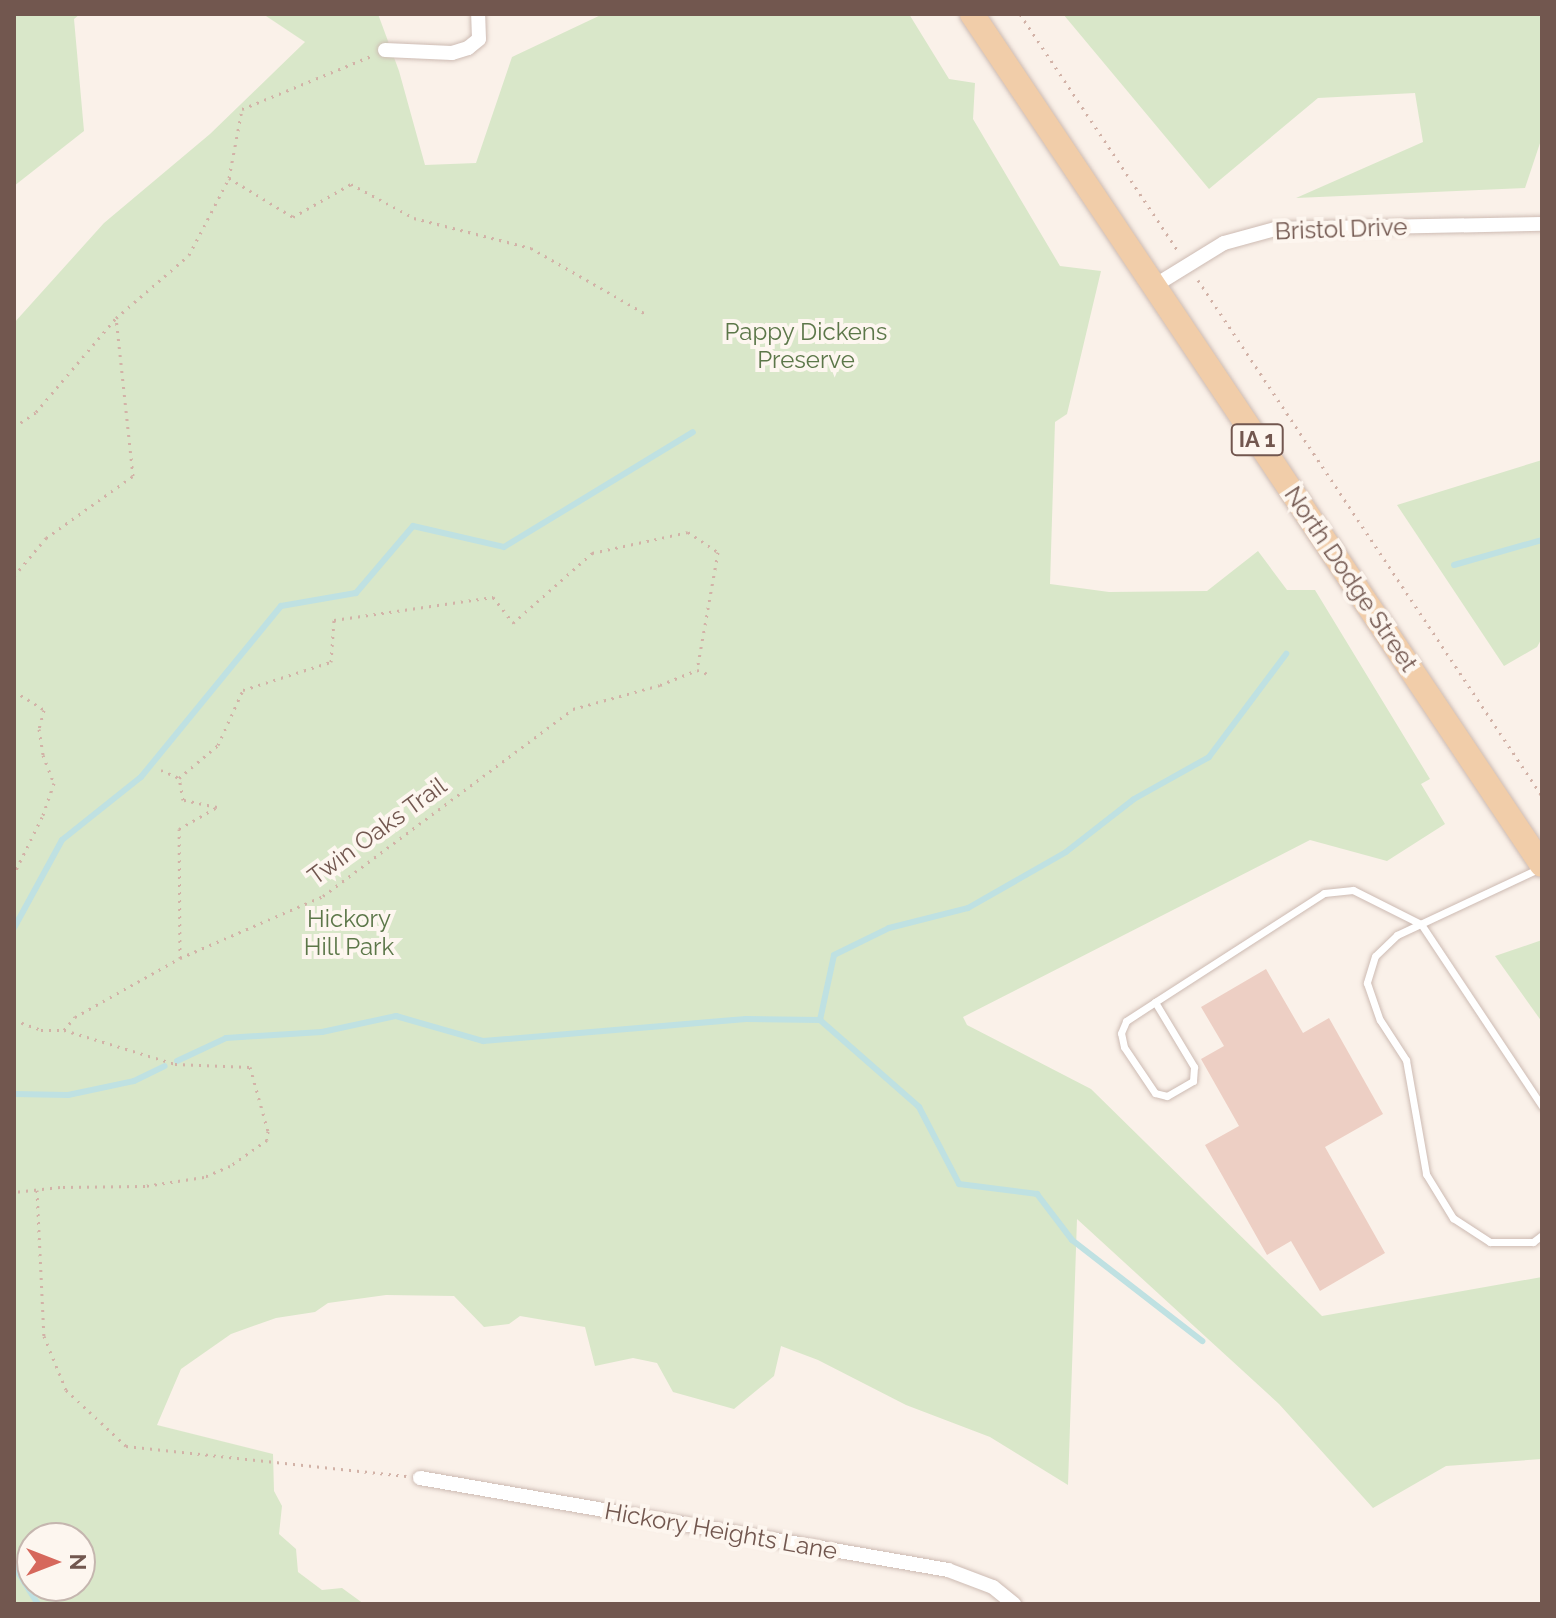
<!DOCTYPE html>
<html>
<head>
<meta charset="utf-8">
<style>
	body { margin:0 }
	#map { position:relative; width:1556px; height:1618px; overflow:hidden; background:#faf1e9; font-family:Raleway,sans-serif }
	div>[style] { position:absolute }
	.green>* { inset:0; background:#d9e7c9 }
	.stream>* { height:6px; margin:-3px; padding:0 3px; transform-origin:3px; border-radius:3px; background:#bfe1e2 }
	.building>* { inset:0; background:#edcfc4 }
	.path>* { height:3px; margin-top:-1.5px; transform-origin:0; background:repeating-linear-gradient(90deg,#d2b2a7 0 2px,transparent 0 8px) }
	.roads { filter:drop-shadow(0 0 2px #cdbbb3) drop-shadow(0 0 2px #cdbbb3) }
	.service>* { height:7px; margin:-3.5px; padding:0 3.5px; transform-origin:3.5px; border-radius:3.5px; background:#fff }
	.minor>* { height:14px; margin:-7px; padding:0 7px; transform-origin:7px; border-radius:7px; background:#fff }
	.primary>* { height:24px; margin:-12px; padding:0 12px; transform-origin:12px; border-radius:12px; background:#f1cda9 }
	span { translate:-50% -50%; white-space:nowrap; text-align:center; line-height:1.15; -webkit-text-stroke:8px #fdf6ef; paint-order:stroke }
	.shield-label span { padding:2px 6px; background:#fdf6ef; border:2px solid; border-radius:6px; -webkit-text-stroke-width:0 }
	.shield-label { font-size:22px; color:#72574f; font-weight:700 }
	.street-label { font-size:24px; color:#72574f }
	.park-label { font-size:24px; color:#5c7749 }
	.frame { position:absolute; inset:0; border:16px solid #72574f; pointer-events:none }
	.north { position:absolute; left:16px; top:1522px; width:80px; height:80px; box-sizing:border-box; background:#fdf6ef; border:2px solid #c5b6af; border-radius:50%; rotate:90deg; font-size:22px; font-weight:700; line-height:32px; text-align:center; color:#72574f }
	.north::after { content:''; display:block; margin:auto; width:28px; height:36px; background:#d6685c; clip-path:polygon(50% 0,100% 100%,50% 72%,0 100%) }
</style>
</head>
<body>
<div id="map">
	<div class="green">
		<i style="clip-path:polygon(14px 14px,80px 14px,74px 19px,84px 131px,14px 186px)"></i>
		<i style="clip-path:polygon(evenodd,263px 14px,378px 14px,399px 71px,425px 165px,476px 163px,512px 57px,603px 14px,909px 14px,949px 79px,975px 83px,973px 119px,1060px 266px,1101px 271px,1067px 414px,1055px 422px,1050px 584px,1109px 592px,1207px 591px,1258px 551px,1287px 590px,1315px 590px,1430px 779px,1421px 784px,1445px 824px,1387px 861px,1310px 840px,963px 1017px,967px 1025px,1091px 1089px,1322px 1316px,1542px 1277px,1542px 1459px,1446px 1466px,1373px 1508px,1279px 1404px,1077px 1219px,1068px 1485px,990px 1437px,906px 1405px,818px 1360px,781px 1346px,774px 1376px,734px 1409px,673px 1392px,657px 1363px,633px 1358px,595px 1366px,585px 1327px,520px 1316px,509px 1324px,484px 1327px,454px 1296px,386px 1295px,328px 1303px,315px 1312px,276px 1318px,231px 1334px,181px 1369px,157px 1425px,273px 1454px,274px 1491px,282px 1506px,279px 1534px,296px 1549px,298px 1572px,322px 1590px,342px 1588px,364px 1604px,14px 1604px,14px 323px,104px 223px,210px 134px,305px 42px,263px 14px,32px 1538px,80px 1538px,80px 1586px,32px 1586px,32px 1538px)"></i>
		<i style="clip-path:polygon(1063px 14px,1542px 14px,1542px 137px,1525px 188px,1296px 198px,1423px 142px,1415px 93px,1318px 98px,1209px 189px)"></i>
		<i style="clip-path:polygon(1542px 460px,1542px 638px,1537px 647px,1504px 666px,1397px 505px)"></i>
		<i style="clip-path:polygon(1542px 940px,1542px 1022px,1495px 956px)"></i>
	</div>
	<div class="stream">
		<i style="left:1454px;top:565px;width:91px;rotate:-15.9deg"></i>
		<i style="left:14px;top:928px;width:100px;rotate:-61.4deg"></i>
		<i style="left:62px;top:840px;width:101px;rotate:-38.6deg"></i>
		<i style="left:141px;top:777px;width:221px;rotate:-50.7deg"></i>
		<i style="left:281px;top:606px;width:76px;rotate:-9.8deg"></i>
		<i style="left:356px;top:593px;width:88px;rotate:-49.6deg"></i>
		<i style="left:413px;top:526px;width:93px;rotate:13deg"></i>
		<i style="left:504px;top:547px;width:221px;rotate:-31.3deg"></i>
		<i style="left:820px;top:1020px;width:66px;rotate:-77.8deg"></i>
		<i style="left:834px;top:955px;width:61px;rotate:-26.1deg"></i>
		<i style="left:889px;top:928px;width:81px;rotate:-14.2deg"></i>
		<i style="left:968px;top:908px;width:113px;rotate:-29.7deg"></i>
		<i style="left:1066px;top:852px;width:86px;rotate:-37.9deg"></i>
		<i style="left:1134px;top:799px;width:86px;rotate:-29.2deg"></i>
		<i style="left:1209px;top:757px;width:129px;rotate:-53.2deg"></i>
		<i style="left:177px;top:1061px;width:54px;rotate:-25.1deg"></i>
		<i style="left:226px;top:1038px;width:96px;rotate:-3.6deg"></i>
		<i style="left:322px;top:1032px;width:76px;rotate:-12.2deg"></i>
		<i style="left:396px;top:1016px;width:91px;rotate:16deg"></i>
		<i style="left:483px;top:1041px;width:264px;rotate:-4.8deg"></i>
		<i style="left:746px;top:1019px;width:74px;rotate:0.8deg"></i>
		<i style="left:820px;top:1020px;width:132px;rotate:41.3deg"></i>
		<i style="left:919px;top:1107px;width:87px;rotate:62.5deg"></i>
		<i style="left:959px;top:1184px;width:79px;rotate:7.3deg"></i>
		<i style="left:1037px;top:1194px;width:58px;rotate:52.7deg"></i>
		<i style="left:1072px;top:1240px;width:165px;rotate:37.8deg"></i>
		<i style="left:14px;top:1094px;width:54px;rotate:1.1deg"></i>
		<i style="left:68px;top:1095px;width:67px;rotate:-12deg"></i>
		<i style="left:134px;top:1081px;width:34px;rotate:-26deg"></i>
		<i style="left:14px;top:1566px;width:45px;rotate:57.7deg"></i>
	</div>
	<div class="building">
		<i style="clip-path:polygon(1266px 969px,1303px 1033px,1329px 1018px,1383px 1114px,1325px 1147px,1385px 1253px,1320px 1291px,1291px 1241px,1267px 1255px,1205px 1145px,1239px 1126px,1201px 1059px,1224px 1046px,1201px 1007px)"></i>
	</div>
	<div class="path">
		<i style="left:1020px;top:14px;width:285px;rotate:56.3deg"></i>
		<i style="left:229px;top:178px;width:70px;rotate:-79.3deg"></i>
		<i style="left:242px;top:109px;width:139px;rotate:-22.3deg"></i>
		<i style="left:1198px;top:280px;width:620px;rotate:56.31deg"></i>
		<i style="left:14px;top:427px;width:27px;rotate:-34deg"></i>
		<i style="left:36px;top:412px;width:123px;rotate:-49.6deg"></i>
		<i style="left:14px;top:576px;width:50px;rotate:-49.9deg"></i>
		<i style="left:46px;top:538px;width:107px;rotate:-35.5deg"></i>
		<i style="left:133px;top:476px;width:159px;rotate:-96.1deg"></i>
		<i style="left:116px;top:318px;width:96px;rotate:-40.8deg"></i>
		<i style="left:189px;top:255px;width:87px;rotate:-62.5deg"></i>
		<i style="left:229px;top:178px;width:75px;rotate:31.4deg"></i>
		<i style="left:293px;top:217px;width:67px;rotate:-29.6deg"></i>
		<i style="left:351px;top:184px;width:72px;rotate:28.4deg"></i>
		<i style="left:414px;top:218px;width:121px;rotate:14.4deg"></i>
		<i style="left:531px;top:248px;width:133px;rotate:29.9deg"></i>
		<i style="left:14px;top:691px;width:36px;rotate:32deg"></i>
		<i style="left:44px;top:710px;width:20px;rotate:105deg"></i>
		<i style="left:39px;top:729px;width:26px;rotate:81deg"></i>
		<i style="left:43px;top:755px;width:30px;rotate:69deg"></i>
		<i style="left:54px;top:783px;width:36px;rotate:109deg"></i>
		<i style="left:42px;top:817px;width:64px;rotate:116.2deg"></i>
		<i style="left:161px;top:770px;width:20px;rotate:24deg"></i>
		<i style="left:180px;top:958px;width:129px;rotate:-90.4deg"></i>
		<i style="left:179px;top:829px;width:44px;rotate:-30.1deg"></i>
		<i style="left:217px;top:807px;width:35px;rotate:-168deg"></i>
		<i style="left:183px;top:800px;width:22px;rotate:-100deg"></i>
		<i style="left:179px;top:778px;width:51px;rotate:-40.2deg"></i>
		<i style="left:218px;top:745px;width:60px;rotate:-65.6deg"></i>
		<i style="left:243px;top:690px;width:92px;rotate:-17.7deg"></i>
		<i style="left:331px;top:662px;width:42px;rotate:-85.9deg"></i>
		<i style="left:334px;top:620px;width:161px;rotate:-8.2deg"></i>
		<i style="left:493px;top:597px;width:33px;rotate:52deg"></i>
		<i style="left:513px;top:623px;width:106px;rotate:-41.5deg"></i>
		<i style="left:592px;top:553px;width:98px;rotate:-12.3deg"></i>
		<i style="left:688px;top:532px;width:36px;rotate:34deg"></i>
		<i style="left:718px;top:552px;width:120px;rotate:100.1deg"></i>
		<i style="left:14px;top:1020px;width:29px;rotate:20deg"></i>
		<i style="left:41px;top:1030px;width:23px"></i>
		<i style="left:64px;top:1030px;width:116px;rotate:17deg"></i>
		<i style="left:175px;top:1064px;width:75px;rotate:2.3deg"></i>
		<i style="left:250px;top:1067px;width:66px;rotate:74.3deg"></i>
		<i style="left:268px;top:1131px;width:9px;rotate:96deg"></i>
		<i style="left:267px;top:1140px;width:45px;rotate:144.9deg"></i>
		<i style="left:230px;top:1166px;width:28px;rotate:157deg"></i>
		<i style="left:204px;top:1177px;width:60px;rotate:171.3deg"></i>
		<i style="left:145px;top:1186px;width:85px;rotate:179.3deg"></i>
		<i style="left:60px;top:1187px;width:46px;rotate:173.8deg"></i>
		<i style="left:64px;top:1030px;width:17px;rotate:-50deg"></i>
		<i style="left:75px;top:1017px;width:120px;rotate:-29.3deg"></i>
		<i style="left:180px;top:958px;width:156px;rotate:-23.4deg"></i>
		<i style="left:323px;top:896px;width:312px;rotate:-36.8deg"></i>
		<i style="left:573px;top:709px;width:90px;rotate:-15.4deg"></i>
		<i style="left:660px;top:685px;width:40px;rotate:-22deg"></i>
		<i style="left:697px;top:670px;width:15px;rotate:20deg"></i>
		<i style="left:37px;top:1190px;width:146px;rotate:87.3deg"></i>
		<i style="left:44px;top:1336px;width:58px;rotate:67.8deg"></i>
		<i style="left:66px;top:1390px;width:82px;rotate:43deg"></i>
		<i style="left:126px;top:1446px;width:282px;rotate:6.1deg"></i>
	</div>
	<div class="roads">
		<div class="service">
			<i style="left:1540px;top:868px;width:158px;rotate:154.9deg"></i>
			<i style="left:1397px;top:935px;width:30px;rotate:136deg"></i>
			<i style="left:1375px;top:956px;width:28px;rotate:107deg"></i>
			<i style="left:1367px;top:983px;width:39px;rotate:71deg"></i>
			<i style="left:1380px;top:1020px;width:48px;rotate:57deg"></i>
			<i style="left:1406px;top:1060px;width:116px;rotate:80deg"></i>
			<i style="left:1426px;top:1174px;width:52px;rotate:58.5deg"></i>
			<i style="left:1453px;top:1218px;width:44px;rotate:33deg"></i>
			<i style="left:1490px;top:1242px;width:43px"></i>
			<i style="left:1533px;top:1242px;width:11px;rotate:-38deg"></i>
			<i style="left:1155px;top:1002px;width:76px;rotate:59deg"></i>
			<i style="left:1194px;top:1067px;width:14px;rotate:94deg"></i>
			<i style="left:1193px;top:1081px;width:30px;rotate:150deg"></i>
			<i style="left:1167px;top:1096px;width:12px;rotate:-166deg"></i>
			<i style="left:1155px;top:1093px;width:55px;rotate:-124deg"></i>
			<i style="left:1124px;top:1047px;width:14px;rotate:-102deg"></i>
			<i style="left:1121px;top:1033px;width:13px;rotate:-67deg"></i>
			<i style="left:1126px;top:1021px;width:35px;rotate:-33deg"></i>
			<i style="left:1155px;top:1002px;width:201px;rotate:-32.8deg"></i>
			<i style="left:1324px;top:893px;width:29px;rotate:-6deg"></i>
			<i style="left:1353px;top:890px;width:76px;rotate:26.6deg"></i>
			<i style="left:1421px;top:924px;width:219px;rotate:56.4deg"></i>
		</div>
		<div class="minor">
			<i style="left:385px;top:50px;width:67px;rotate:2.6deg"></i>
			<i style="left:452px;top:53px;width:17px;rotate:-17deg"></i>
			<i style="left:468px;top:48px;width:14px;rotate:-39deg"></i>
			<i style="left:479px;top:39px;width:25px;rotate:-92deg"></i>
			<i style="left:1154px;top:286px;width:82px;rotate:-31.6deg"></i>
			<i style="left:1224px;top:243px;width:53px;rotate:-15.4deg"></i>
			<i style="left:1275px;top:229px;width:267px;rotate:-1.1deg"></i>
			<i style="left:420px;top:1478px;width:536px;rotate:9.88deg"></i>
			<i style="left:948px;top:1570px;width:48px;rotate:20.7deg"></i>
			<i style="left:993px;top:1587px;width:27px;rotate:39deg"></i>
		</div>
		<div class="primary">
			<i style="left:972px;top:14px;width:1024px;rotate:56.19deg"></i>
		</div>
	</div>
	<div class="shield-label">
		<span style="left:1257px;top:440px">IA 1</span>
	</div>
	<div class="street-label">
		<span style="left:1341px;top:229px;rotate:-2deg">Bristol Drive</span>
		<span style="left:1351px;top:579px;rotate:56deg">North Dodge Street</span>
		<span style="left:377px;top:831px;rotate:-36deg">Twin Oaks Trail</span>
		<span style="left:721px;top:1531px;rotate:10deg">Hickory Heights Lane</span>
	</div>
	<div class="park-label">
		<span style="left:806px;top:346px">Pappy Dickens<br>Preserve</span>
		<span style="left:349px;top:933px">Hickory<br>Hill Park</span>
	</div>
	<div class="frame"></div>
	<div class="north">N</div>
</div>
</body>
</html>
